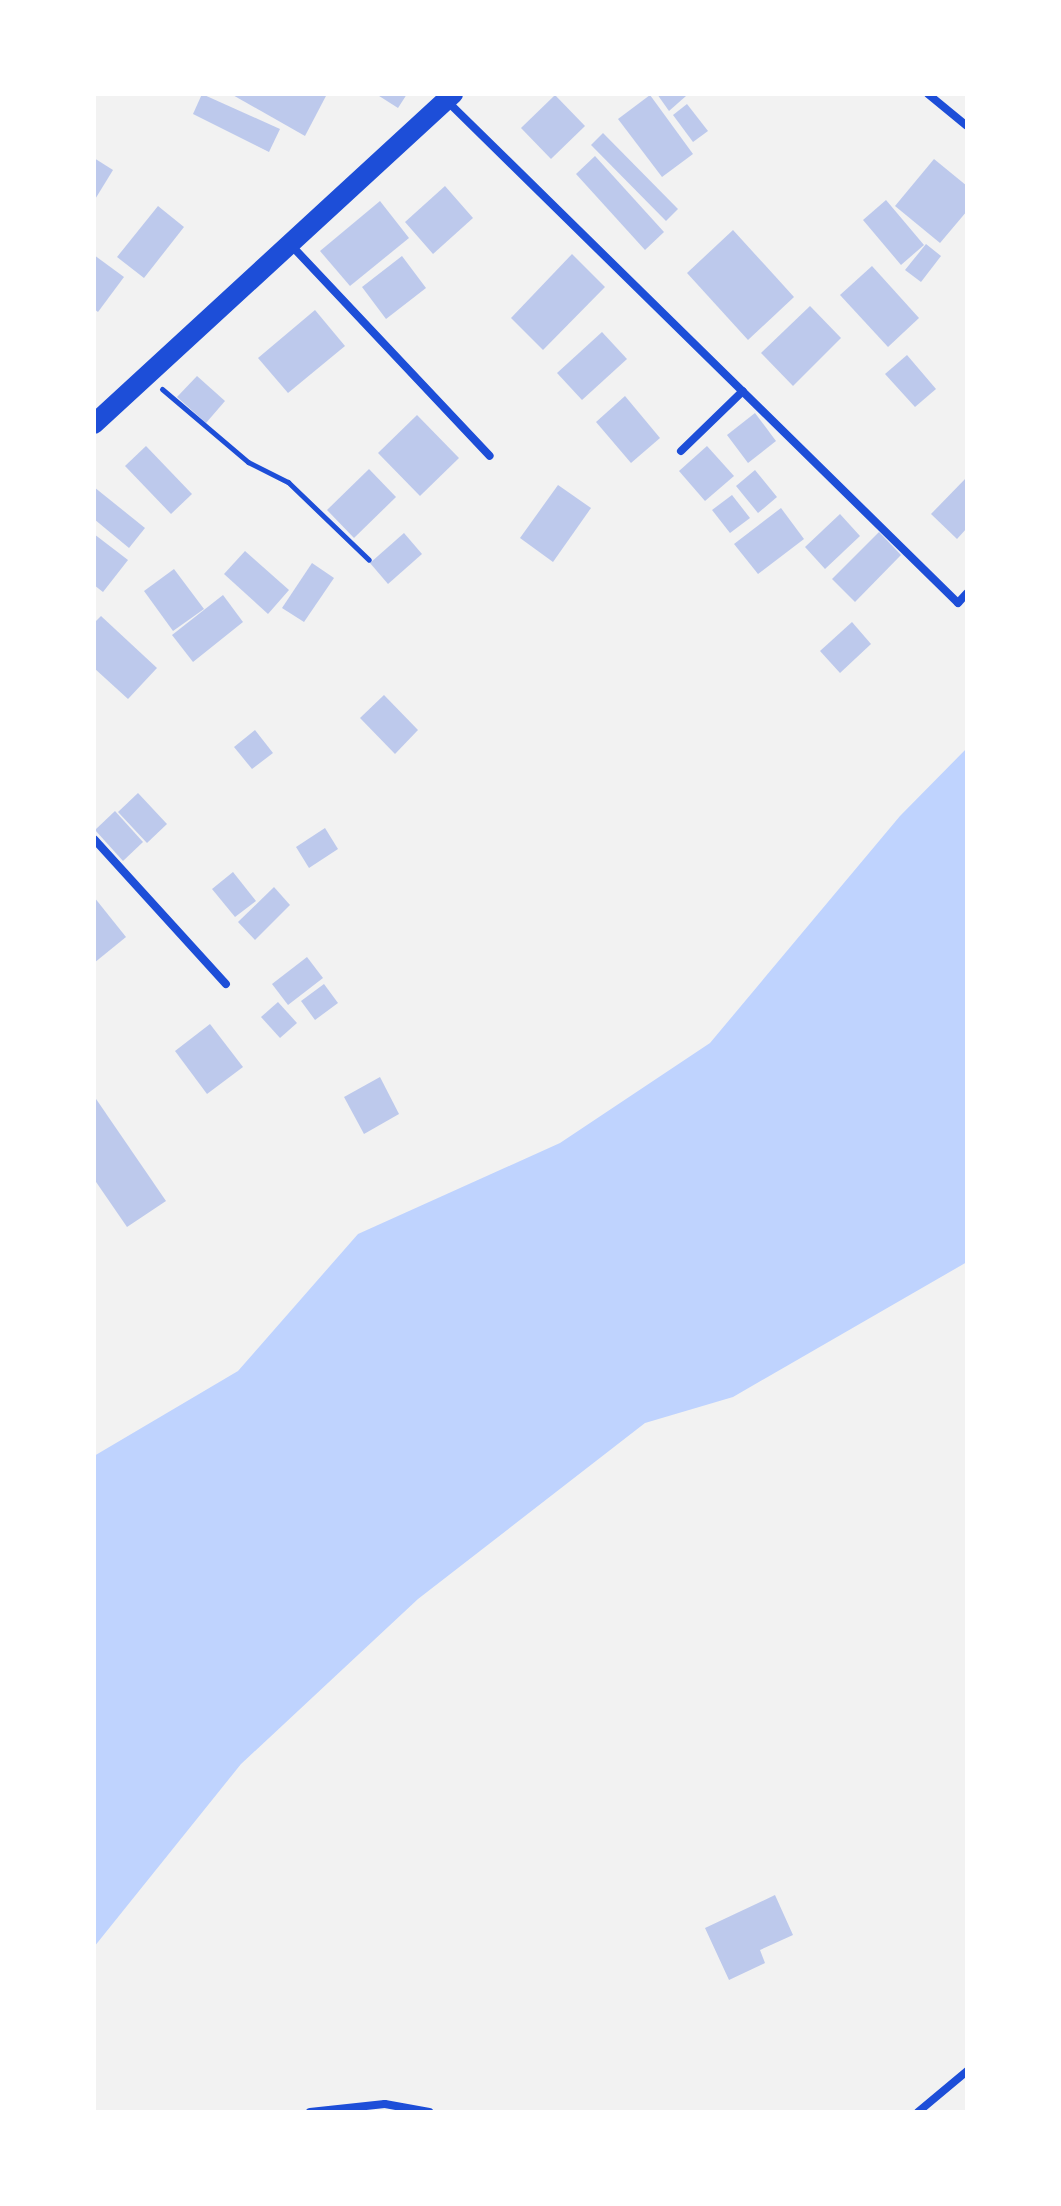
<!DOCTYPE html>
<html>
<head>
<meta charset="utf-8">
<style>
	body { margin:0 }
	#map { position:relative; width:1061px; height:2206px; overflow:hidden; background:#f2f2f2; font-family:"PT Sans",sans-serif }
	div>[style] { position:absolute }
	.water>* { inset:0; background:#bfd3fe }
	.building>* { inset:0; background:#bdc9ec }
	.path>* { height:5px; margin:-2.5px; padding:0 2.5px; transform-origin:2.5px; border-radius:2.5px; background:#1d4ed8 }
	.minor>* { height:8px; margin:-4px; padding:0 4px; transform-origin:4px; border-radius:4px; background:#1d4ed8 }
	.primary>* { height:20px; margin:-10px; padding:0 10px; transform-origin:10px; border-radius:10px; background:#1d4ed8 }
	span { translate:-50% -50%; white-space:nowrap; text-align:center; line-height:1.15; -webkit-text-stroke:8px #fff; paint-order:stroke }
	.frame { position:absolute; inset:0; border:96px solid #fff; pointer-events:none }
</style>
</head>
<body>
<div id="map">
	<div class="water">
		<i style="clip-path:polygon(967px 748px,967px 1262px,733px 1397px,645px 1423px,418px 1599px,241px 1764px,94px 1947px,94px 1456px,238px 1371px,358px 1234px,560px 1143px,710px 1043px,900px 816px)"></i>
	</div>
	<div class="building">
		<i style="clip-path:polygon(202px 94px,280px 129px,269px 152px,193px 114px)"></i>
		<i style="clip-path:polygon(231px 94px,327px 94px,305px 136px)"></i>
		<i style="clip-path:polygon(376px 94px,407px 94px,398px 108px)"></i>
		<i style="clip-path:polygon(657px 94px,684px 94px,686px 96px,669px 111px)"></i>
		<i style="clip-path:polygon(555px 95px,585px 126px,551px 159px,521px 128px)"></i>
		<i style="clip-path:polygon(650px 95px,693px 154px,662px 177px,618px 119px)"></i>
		<i style="clip-path:polygon(687px 104px,708px 131px,693px 142px,673px 115px)"></i>
		<i style="clip-path:polygon(603px 133px,678px 209px,666px 221px,591px 145px)"></i>
		<i style="clip-path:polygon(595px 156px,664px 232px,645px 250px,576px 174px)"></i>
		<i style="clip-path:polygon(94px 158px,113px 170px,94px 201px)"></i>
		<i style="clip-path:polygon(934px 159px,967px 186px,967px 211px,940px 243px,895px 206px)"></i>
		<i style="clip-path:polygon(445px 186px,473px 218px,433px 254px,405px 222px)"></i>
		<i style="clip-path:polygon(886px 200px,924px 245px,901px 265px,863px 220px)"></i>
		<i style="clip-path:polygon(380px 201px,409px 238px,350px 286px,320px 251px)"></i>
		<i style="clip-path:polygon(158px 206px,184px 227px,144px 278px,117px 257px)"></i>
		<i style="clip-path:polygon(733px 230px,794px 297px,748px 340px,687px 273px)"></i>
		<i style="clip-path:polygon(926px 244px,941px 256px,921px 282px,905px 270px)"></i>
		<i style="clip-path:polygon(572px 254px,605px 287px,543px 350px,511px 318px)"></i>
		<i style="clip-path:polygon(94px 255px,124px 277px,98px 312px,94px 309px)"></i>
		<i style="clip-path:polygon(402px 256px,426px 288px,386px 319px,362px 287px)"></i>
		<i style="clip-path:polygon(872px 266px,919px 318px,888px 347px,840px 295px)"></i>
		<i style="clip-path:polygon(810px 306px,841px 338px,793px 386px,761px 353px)"></i>
		<i style="clip-path:polygon(315px 310px,345px 346px,288px 393px,258px 358px)"></i>
		<i style="clip-path:polygon(602px 332px,627px 359px,582px 400px,557px 373px)"></i>
		<i style="clip-path:polygon(907px 355px,936px 389px,915px 407px,885px 374px)"></i>
		<i style="clip-path:polygon(197px 376px,225px 401px,206px 423px,177px 397px)"></i>
		<i style="clip-path:polygon(625px 396px,660px 438px,631px 463px,596px 422px)"></i>
		<i style="clip-path:polygon(755px 413px,776px 441px,748px 463px,727px 435px)"></i>
		<i style="clip-path:polygon(417px 415px,459px 458px,420px 496px,378px 453px)"></i>
		<i style="clip-path:polygon(146px 446px,192px 494px,171px 514px,125px 466px)"></i>
		<i style="clip-path:polygon(707px 446px,734px 476px,705px 501px,679px 471px)"></i>
		<i style="clip-path:polygon(369px 469px,396px 497px,354px 538px,327px 510px)"></i>
		<i style="clip-path:polygon(755px 470px,777px 497px,758px 513px,736px 486px)"></i>
		<i style="clip-path:polygon(967px 477px,967px 528px,957px 539px,931px 514px)"></i>
		<i style="clip-path:polygon(558px 485px,591px 508px,553px 562px,520px 538px)"></i>
		<i style="clip-path:polygon(94px 487px,145px 528px,129px 548px,94px 519px)"></i>
		<i style="clip-path:polygon(732px 495px,750px 518px,730px 533px,712px 510px)"></i>
		<i style="clip-path:polygon(781px 508px,804px 539px,758px 574px,734px 544px)"></i>
		<i style="clip-path:polygon(840px 514px,860px 536px,825px 569px,805px 547px)"></i>
		<i style="clip-path:polygon(879px 532px,901px 555px,855px 602px,832px 579px)"></i>
		<i style="clip-path:polygon(404px 533px,422px 554px,388px 584px,370px 563px)"></i>
		<i style="clip-path:polygon(94px 534px,128px 560px,103px 592px,94px 585px)"></i>
		<i style="clip-path:polygon(245px 551px,289px 590px,268px 614px,224px 574px)"></i>
		<i style="clip-path:polygon(312px 563px,334px 578px,304px 622px,282px 608px)"></i>
		<i style="clip-path:polygon(174px 569px,204px 609px,173px 631px,144px 591px)"></i>
		<i style="clip-path:polygon(223px 595px,243px 622px,193px 662px,172px 635px)"></i>
		<i style="clip-path:polygon(101px 616px,157px 668px,128px 699px,94px 668px,94px 623px)"></i>
		<i style="clip-path:polygon(852px 622px,871px 644px,840px 673px,820px 651px)"></i>
		<i style="clip-path:polygon(384px 695px,418px 730px,395px 754px,360px 718px)"></i>
		<i style="clip-path:polygon(255px 730px,273px 753px,252px 769px,234px 747px)"></i>
		<i style="clip-path:polygon(138px 793px,167px 824px,147px 843px,118px 812px)"></i>
		<i style="clip-path:polygon(115px 811px,143px 842px,123px 861px,95px 830px)"></i>
		<i style="clip-path:polygon(325px 828px,338px 849px,309px 868px,296px 847px)"></i>
		<i style="clip-path:polygon(233px 872px,256px 901px,235px 917px,212px 889px)"></i>
		<i style="clip-path:polygon(274px 887px,290px 905px,255px 940px,238px 922px)"></i>
		<i style="clip-path:polygon(94px 897px,126px 937px,94px 963px)"></i>
		<i style="clip-path:polygon(307px 957px,323px 978px,288px 1005px,272px 984px)"></i>
		<i style="clip-path:polygon(324px 984px,338px 1003px,315px 1020px,301px 1001px)"></i>
		<i style="clip-path:polygon(278px 1002px,297px 1023px,280px 1038px,261px 1017px)"></i>
		<i style="clip-path:polygon(210px 1024px,243px 1067px,207px 1094px,175px 1051px)"></i>
		<i style="clip-path:polygon(380px 1077px,399px 1114px,364px 1134px,344px 1097px)"></i>
		<i style="clip-path:polygon(94px 1096px,166px 1201px,127px 1227px,94px 1179px)"></i>
		<i style="clip-path:polygon(775px 1895px,793px 1935px,760px 1950px,765px 1963px,729px 1980px,705px 1928px)"></i>
	</div>
	<div class="path">
		<i style="left:162px;top:389px;width:113px;rotate:40.3deg"></i>
		<i style="left:248px;top:462px;width:45px;rotate:26.6deg"></i>
		<i style="left:288px;top:482px;width:112px;rotate:43.9deg"></i>
	</div>
	<div class="minor">
		<i style="left:928px;top:94px;width:50px;rotate:39.4deg"></i>
		<i style="left:447px;top:101px;width:716px;rotate:44.49deg"></i>
		<i style="left:958px;top:603px;width:13px;rotate:-48deg"></i>
		<i style="left:290px;top:244px;width:291px;rotate:46.7deg"></i>
		<i style="left:681px;top:451px;width:86px;rotate:-44.1deg"></i>
		<i style="left:94px;top:839px;width:196px;rotate:47.7deg"></i>
		<i style="left:310px;top:2112px;width:75px;rotate:-6.1deg"></i>
		<i style="left:385px;top:2104px;width:45px;rotate:10.3deg"></i>
		<i style="left:918px;top:2112px;width:64px;rotate:-39.9deg"></i>
	</div>
	<div class="primary">
		<i style="left:94px;top:424px;width:488px;rotate:-42.6deg"></i>
	</div>
	<div class="frame"></div>
</div>
</body>
</html>
